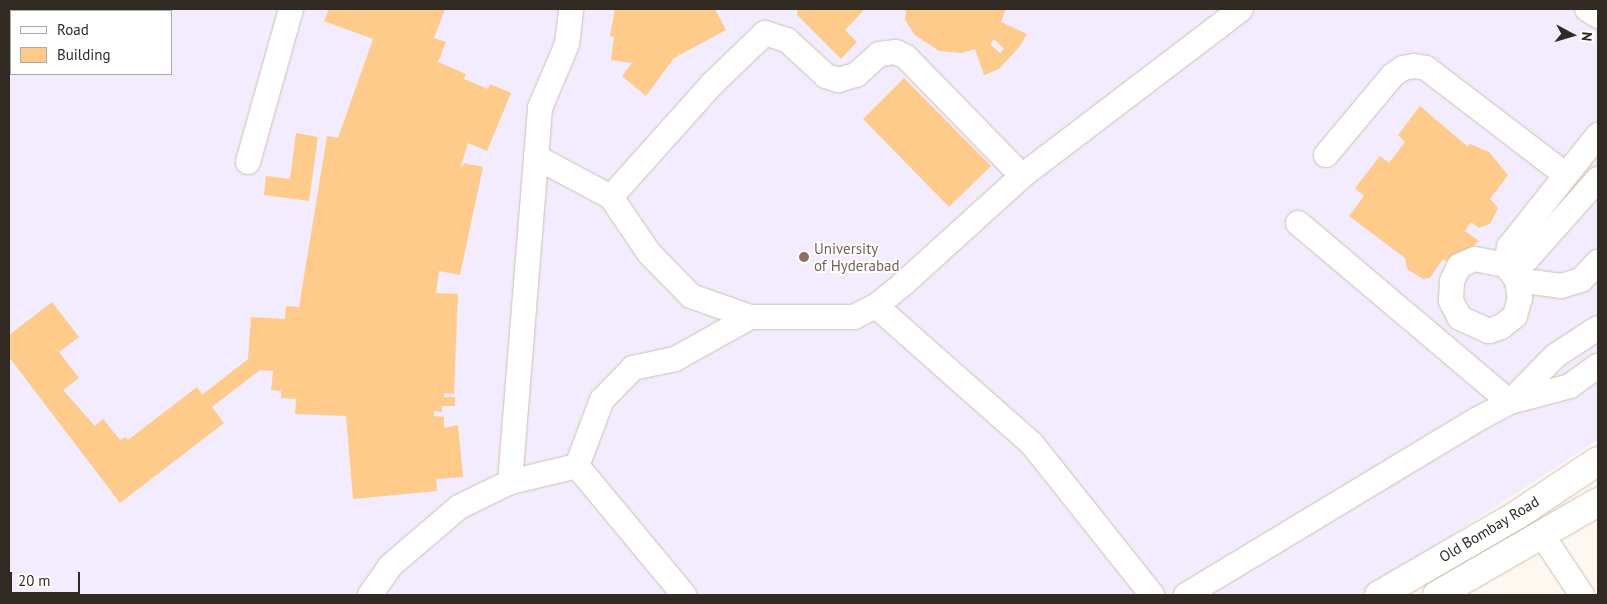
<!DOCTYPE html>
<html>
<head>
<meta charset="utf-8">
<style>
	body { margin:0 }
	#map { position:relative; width:1607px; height:604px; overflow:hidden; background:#fff8f1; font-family:"PT Sans",sans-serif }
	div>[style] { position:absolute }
	.education>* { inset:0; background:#f2ecfe }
	.building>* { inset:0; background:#fecb8b }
	.roads { filter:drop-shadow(0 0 1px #d0c1af) drop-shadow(0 0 1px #d0c1af) }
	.minor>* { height:24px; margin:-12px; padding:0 12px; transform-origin:12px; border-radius:12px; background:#fff }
	.major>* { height:28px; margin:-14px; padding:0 14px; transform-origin:14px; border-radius:14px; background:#fff }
	.dots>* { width:14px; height:14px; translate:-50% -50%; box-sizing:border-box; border:2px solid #fff; border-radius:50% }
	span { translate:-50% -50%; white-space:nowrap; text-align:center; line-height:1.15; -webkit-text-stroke:4px #fff; paint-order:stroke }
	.education-label { font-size:15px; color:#785e54 }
	.left { translate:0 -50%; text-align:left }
	.street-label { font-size:15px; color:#302a23 }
	.frame { position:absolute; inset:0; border:10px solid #302a23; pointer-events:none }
	.legend { position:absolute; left:10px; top:10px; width:162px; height:65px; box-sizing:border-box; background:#fff; border:1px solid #acaaa7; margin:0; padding:6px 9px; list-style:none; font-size:15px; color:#302a23 }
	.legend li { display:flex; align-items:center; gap:10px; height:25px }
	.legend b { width:25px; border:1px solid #acaaa7 }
	.north { position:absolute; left:1547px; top:10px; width:50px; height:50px; -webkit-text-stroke:4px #fff; paint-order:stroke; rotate:96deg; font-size:14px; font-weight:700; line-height:20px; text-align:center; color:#302a23 }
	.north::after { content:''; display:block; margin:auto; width:18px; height:22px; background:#302a23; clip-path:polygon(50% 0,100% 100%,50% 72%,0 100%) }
	.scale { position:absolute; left:10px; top:572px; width:70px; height:22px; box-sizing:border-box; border:2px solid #302a23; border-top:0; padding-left:6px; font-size:15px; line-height:18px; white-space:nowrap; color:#302a23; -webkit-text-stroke:4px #fff; paint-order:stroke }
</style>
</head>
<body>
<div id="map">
	<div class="education">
		<i style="clip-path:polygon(evenodd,9px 9px,1598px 9px,1598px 440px,1360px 595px,9px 595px,9px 9px,11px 11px,171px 11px,171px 74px,11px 74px,11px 11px)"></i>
	</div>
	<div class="building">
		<i style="clip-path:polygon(329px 9px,445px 9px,434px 38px,446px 42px,438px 62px,466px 74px,464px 79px,488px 89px,490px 84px,511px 93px,487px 151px,468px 143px,460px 169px,464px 163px,483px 167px,460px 275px,439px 271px,436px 293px,458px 294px,454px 394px,444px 393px,444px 397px,455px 397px,455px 406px,442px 406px,442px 412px,434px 411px,434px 416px,444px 417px,444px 428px,458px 425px,463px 477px,436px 479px,437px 491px,353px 499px,346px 416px,295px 414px,296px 399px,281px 398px,281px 391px,271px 390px,273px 371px,260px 370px,212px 407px,224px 423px,120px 503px,9px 357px,9px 335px,52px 302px,79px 337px,59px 352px,79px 378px,63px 390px,95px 426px,103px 419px,120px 440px,126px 437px,128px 440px,197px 387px,202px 395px,248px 359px,251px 317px,285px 319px,286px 306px,299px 307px,327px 136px,338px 138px,373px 39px,324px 21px)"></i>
		<i style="clip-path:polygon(615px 9px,715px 9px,726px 30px,674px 58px,646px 96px,622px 76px,632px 63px,611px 60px,614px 37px,610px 36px)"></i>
		<i style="clip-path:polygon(798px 9px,865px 9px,845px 30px,857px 42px,841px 59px,797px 15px)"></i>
		<i style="clip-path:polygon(evenodd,906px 9px,1006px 9px,1001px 22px,1027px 34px,1020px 46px,999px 69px,984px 75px,975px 49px,962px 53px,939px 51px,915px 35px,905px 20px,906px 9px,994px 39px,1004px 49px,1000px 53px,990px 44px,994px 39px)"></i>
		<i style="clip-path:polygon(904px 78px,991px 166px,949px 207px,863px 119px)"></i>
		<i style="clip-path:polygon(1420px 106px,1468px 147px,1470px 144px,1489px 152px,1508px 175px,1490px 199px,1498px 208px,1490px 224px,1479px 228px,1471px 222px,1465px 231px,1479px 241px,1453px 263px,1443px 259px,1430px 278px,1423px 279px,1407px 269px,1405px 258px,1349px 216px,1364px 196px,1355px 188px,1380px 156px,1389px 163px,1405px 142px,1398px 135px)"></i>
		<i style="clip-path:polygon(296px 133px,318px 137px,309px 201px,264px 195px,266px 176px,290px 179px)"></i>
	</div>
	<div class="roads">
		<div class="minor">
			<i style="left:1587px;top:9px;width:13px;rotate:32deg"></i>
			<i style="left:1598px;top:135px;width:143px;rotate:128.5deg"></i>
			<i style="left:1509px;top:247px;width:18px;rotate:99deg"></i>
			<i style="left:1506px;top:265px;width:19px;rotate:54deg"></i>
			<i style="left:1517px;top:280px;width:18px;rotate:81deg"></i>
			<i style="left:1520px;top:298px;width:19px;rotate:106deg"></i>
			<i style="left:1515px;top:316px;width:18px;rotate:142deg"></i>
			<i style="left:1501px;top:327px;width:13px;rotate:162deg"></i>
			<i style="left:1489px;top:331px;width:32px;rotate:-156deg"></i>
			<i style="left:1460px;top:318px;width:19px;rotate:-118deg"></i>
			<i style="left:1451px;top:301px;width:20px;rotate:-87deg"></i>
			<i style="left:1452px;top:281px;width:17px;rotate:-65deg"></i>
			<i style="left:1459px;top:266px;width:17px;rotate:-24deg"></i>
			<i style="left:1475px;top:259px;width:32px;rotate:11deg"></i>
			<i style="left:1506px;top:265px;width:22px;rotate:-16deg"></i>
			<i style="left:1527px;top:259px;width:107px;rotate:-48.4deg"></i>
			<i style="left:1326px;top:155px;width:104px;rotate:-50.1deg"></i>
			<i style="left:1393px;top:75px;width:12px;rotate:-35deg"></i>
			<i style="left:1403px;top:68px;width:11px;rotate:-10deg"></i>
			<i style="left:1414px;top:66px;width:12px;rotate:9deg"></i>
			<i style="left:1426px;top:68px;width:176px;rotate:37.4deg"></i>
			<i style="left:536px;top:157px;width:85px;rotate:28.1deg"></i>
			<i style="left:611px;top:197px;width:68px;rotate:55.8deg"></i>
			<i style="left:649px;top:253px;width:60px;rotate:45.7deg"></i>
			<i style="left:691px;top:296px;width:63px;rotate:19.6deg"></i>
			<i style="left:750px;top:317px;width:104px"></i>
			<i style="left:854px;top:317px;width:25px;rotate:-27deg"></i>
			<i style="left:876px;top:306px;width:35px;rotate:-39deg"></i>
			<i style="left:903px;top:284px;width:161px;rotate:-42.2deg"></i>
			<i style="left:1022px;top:176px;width:275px;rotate:-37.3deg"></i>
			<i style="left:248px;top:162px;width:159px;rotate:-74.3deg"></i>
			<i style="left:611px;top:197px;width:150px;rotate:-48.2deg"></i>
			<i style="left:711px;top:85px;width:75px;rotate:-43.9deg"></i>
			<i style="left:765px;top:33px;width:23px;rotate:18deg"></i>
			<i style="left:787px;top:40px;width:53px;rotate:42.7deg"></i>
			<i style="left:826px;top:76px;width:13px;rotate:18deg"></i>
			<i style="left:838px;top:80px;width:19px;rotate:-16deg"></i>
			<i style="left:856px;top:75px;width:31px;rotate:-42deg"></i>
			<i style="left:879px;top:54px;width:17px;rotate:-7deg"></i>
			<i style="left:896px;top:52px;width:11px;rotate:27deg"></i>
			<i style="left:906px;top:57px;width:166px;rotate:45.7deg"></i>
			<i style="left:1298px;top:223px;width:277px;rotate:40.2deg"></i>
			<i style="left:1517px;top:280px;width:44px;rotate:7.8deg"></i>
			<i style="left:1561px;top:286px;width:21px;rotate:-17deg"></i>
			<i style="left:1581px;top:280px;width:25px;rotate:-47deg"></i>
			<i style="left:876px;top:306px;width:208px;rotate:41.5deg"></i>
			<i style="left:1032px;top:444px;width:193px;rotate:51.5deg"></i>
			<i style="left:1511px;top:401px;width:63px;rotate:-45.6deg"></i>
			<i style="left:1555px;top:356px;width:51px;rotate:-33.1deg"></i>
			<i style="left:577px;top:466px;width:168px;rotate:50.3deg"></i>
			<i style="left:510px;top:482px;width:69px;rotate:-13.4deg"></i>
			<i style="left:577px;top:466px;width:71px;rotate:-69.3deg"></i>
			<i style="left:602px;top:400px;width:45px;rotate:-45.9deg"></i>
			<i style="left:633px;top:368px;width:43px;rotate:-12.1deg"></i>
			<i style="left:675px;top:359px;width:86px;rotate:-29.2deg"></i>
			<i style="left:1542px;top:535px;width:72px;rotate:56.3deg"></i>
			<i style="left:370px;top:595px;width:35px;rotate:-55deg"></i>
			<i style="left:390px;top:566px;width:91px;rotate:-40.5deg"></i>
			<i style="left:459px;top:507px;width:57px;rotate:-26.1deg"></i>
			<i style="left:510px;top:482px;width:375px;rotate:-85.4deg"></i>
			<i style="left:540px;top:108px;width:69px;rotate:-67.1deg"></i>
			<i style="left:567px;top:44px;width:35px;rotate:-83deg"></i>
			<i style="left:1186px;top:595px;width:341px;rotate:-31.1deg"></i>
			<i style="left:1478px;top:419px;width:36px;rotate:-28deg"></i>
			<i style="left:1510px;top:402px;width:62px;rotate:-14.9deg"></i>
			<i style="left:1570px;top:386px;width:34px;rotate:-36deg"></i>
		</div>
		<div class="major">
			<i style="left:1379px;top:595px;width:160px;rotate:-30.1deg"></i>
			<i style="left:1517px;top:515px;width:97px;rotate:-33.7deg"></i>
			<i style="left:1437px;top:595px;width:186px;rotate:-30deg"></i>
		</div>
	</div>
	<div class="dots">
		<i style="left:804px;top:257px;background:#8d6e63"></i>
	</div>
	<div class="education-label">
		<span class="left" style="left:814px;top:257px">University<br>of Hyderabad</span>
	</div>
	<div class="street-label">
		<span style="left:1489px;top:529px;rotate:-31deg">Old Bombay Road</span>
	</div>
	<div class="frame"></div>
	<ul class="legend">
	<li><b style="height:6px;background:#fff"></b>Road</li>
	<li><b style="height:14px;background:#fecb8b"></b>Building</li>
	</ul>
	<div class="north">N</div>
	<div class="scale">20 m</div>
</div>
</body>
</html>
